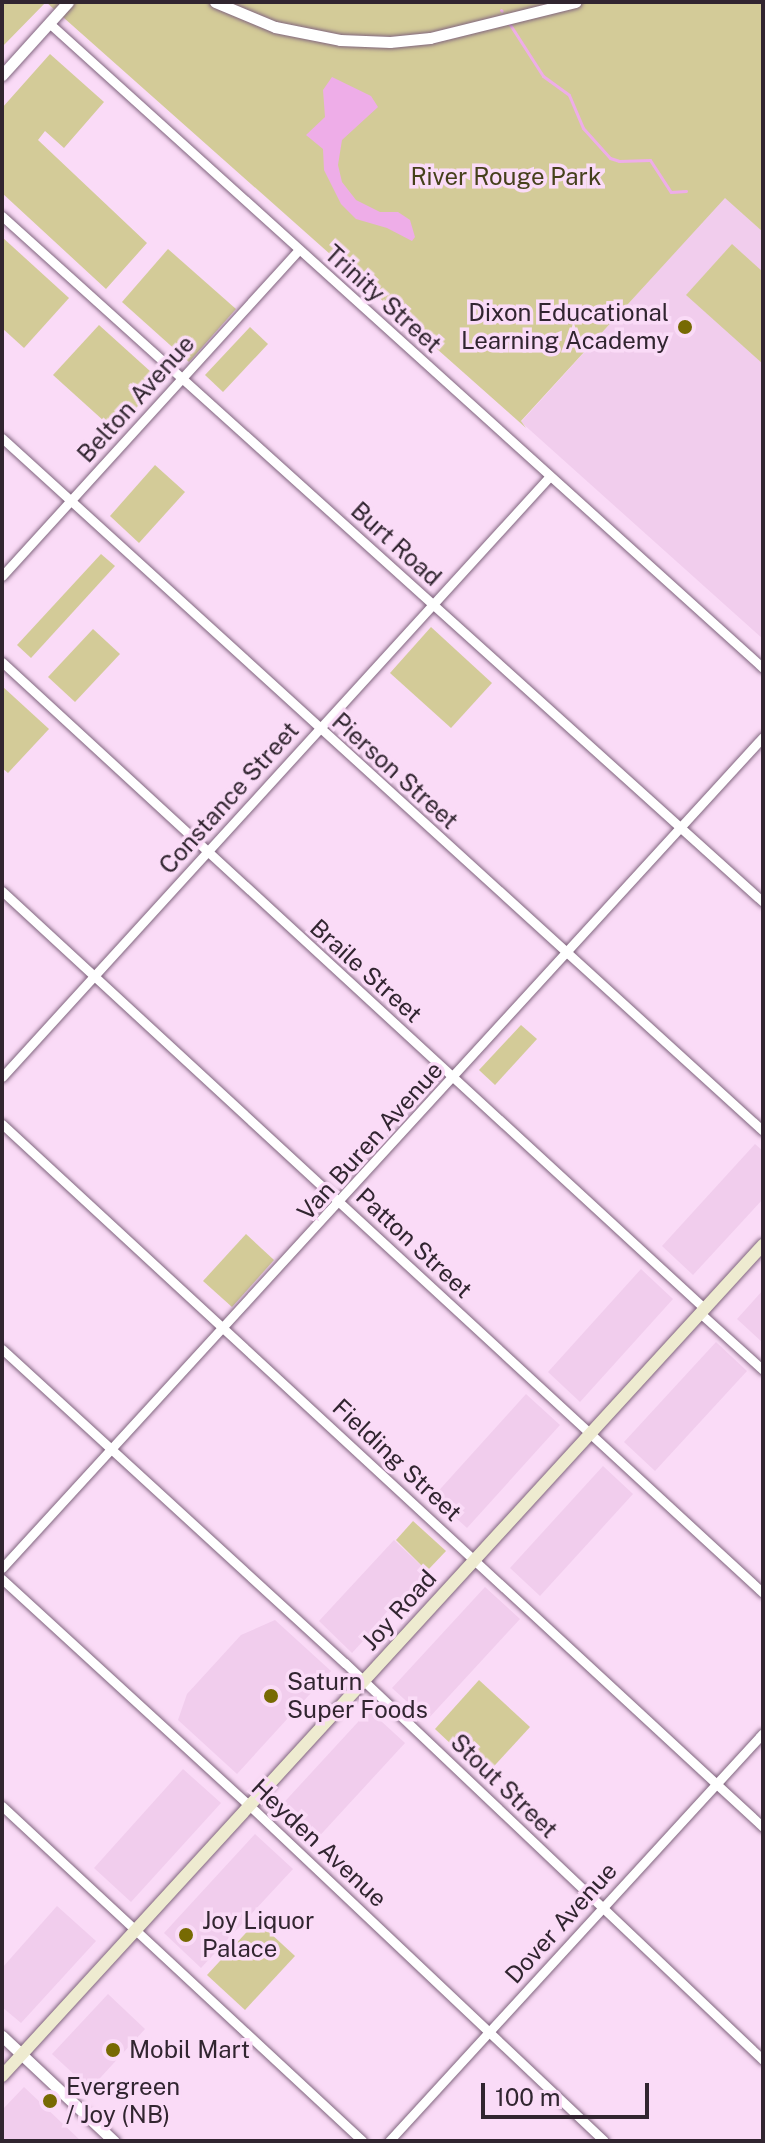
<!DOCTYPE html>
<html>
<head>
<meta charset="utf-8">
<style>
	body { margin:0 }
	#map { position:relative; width:765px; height:2143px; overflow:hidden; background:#fadbf7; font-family:"Public Sans",sans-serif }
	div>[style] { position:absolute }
	.built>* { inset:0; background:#f1cded }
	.green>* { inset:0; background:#d3cb98 }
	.water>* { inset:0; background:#eeade8 }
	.stream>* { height:3px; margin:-1.5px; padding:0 1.5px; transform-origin:1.5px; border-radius:1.5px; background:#eeade8 }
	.roads { filter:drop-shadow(0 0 2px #80657e) drop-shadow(0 0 2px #80657e) }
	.minor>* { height:9px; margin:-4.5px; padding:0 4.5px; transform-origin:4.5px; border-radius:4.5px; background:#fff }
	.tertiary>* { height:11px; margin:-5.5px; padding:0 5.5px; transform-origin:5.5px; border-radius:5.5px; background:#fff }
	.secondary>* { height:12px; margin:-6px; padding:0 6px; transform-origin:6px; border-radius:6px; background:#eeebd0 }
	.dots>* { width:22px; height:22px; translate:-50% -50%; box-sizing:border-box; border:4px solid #fadbf7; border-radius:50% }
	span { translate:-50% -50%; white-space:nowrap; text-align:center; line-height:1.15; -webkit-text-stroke:7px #fadbf7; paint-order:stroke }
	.park-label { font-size:24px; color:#45401b }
	.street-label { font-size:24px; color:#312530 }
	.poi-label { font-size:24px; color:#312530 }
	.right { translate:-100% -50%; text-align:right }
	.left { translate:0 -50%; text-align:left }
	.frame { position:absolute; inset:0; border:4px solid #312530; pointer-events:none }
	.scale { position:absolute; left:481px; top:2083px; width:168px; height:36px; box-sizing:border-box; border:4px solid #312530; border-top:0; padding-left:10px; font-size:24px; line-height:28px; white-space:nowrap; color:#312530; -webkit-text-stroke:6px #fadbf7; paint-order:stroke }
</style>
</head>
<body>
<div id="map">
	<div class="built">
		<i style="clip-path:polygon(725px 197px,763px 232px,763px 639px,521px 422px)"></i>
		<i style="clip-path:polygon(755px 1144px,763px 1151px,763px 1199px,693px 1275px,662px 1246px)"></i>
		<i style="clip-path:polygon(641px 1269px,673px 1299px,580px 1402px,548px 1372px)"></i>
		<i style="clip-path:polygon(763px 1290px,763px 1343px,737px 1319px)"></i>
		<i style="clip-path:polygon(716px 1342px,747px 1371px,655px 1471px,624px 1442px)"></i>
		<i style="clip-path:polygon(526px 1394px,560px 1425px,467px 1528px,433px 1497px)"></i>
		<i style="clip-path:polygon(603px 1466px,633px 1494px,540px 1596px,510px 1568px)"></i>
		<i style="clip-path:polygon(394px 1540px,427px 1571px,352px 1653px,319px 1621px)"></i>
		<i style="clip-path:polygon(485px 1587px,520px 1619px,427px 1720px,392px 1688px)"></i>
		<i style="clip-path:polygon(275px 1620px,331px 1671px,237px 1774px,178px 1720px,187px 1694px,241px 1635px)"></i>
		<i style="clip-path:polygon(369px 1710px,405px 1743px,313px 1843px,277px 1810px)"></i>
		<i style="clip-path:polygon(183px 1769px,221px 1803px,131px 1902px,94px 1868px)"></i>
		<i style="clip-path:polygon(255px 1834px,293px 1869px,201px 1968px,164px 1933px)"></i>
		<i style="clip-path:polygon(57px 1906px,96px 1941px,21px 2023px,2px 2007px,2px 1968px)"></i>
		<i style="clip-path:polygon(108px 1994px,145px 2029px,90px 2089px,52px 2054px)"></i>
		<i style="clip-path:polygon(24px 2087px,81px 2141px,2px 2141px,2px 2110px)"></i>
	</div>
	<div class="green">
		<i style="clip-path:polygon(2px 2px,763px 2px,763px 232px,725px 198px,521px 421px,526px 428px,46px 2px,2px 47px)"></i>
		<i style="clip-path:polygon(50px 54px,104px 102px,64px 148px,45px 131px,38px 140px,147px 243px,106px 289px,2px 193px,2px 108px)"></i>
		<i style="clip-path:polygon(2px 237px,69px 298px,24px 348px,2px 328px)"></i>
		<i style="clip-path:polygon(732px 244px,763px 272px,763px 364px,686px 295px)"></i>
		<i style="clip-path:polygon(168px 249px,236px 309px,189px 362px,122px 302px)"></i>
		<i style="clip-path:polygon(99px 325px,161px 381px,115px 431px,53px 375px)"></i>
		<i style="clip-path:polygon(250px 327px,268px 344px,223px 392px,205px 375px)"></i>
		<i style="clip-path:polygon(155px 465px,185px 492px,139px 543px,110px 516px)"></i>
		<i style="clip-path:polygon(101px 554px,115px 566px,31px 658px,17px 645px)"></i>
		<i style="clip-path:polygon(431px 627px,492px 683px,451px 728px,390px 673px)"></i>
		<i style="clip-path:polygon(93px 629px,120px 654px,75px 702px,48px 677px)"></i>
		<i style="clip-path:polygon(2px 686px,49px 729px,8px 773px,2px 768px)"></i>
		<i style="clip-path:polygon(521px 1025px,537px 1039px,495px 1085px,479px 1070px)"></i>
		<i style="clip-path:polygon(246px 1234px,274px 1260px,232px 1307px,203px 1281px)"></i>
		<i style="clip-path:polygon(413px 1521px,446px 1551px,427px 1571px,396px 1540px)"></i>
		<i style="clip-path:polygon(479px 1680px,530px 1727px,485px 1776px,435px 1729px)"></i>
		<i style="clip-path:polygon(257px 1921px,295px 1956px,245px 2010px,207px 1975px)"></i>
	</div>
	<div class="water">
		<i style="clip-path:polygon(332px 77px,371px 96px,378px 107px,342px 140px,338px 165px,342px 182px,356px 200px,380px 212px,398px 212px,410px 220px,415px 237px,412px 241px,387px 228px,356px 219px,341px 204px,324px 170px,323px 149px,306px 135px,325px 117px,323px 90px)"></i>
	</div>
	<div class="stream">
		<i style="left:501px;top:10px;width:1px;rotate:45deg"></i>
		<i style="left:509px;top:23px;width:63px;rotate:57.3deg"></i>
		<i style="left:543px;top:76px;width:32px;rotate:36deg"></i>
		<i style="left:569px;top:95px;width:36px;rotate:67deg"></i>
		<i style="left:583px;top:128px;width:40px;rotate:48deg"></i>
		<i style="left:610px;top:158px;width:9px;rotate:18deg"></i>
		<i style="left:619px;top:161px;width:31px;rotate:-2deg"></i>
		<i style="left:650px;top:160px;width:38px;rotate:57deg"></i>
		<i style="left:671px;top:192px;width:15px;rotate:-4deg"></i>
	</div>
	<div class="roads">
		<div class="minor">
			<i style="left:49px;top:23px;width:962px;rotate:42.09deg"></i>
			<i style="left:2px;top:216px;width:1025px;rotate:42.03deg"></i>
			<i style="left:2px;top:438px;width:1029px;rotate:42.32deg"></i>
			<i style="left:2px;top:576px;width:441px;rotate:-47.7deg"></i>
			<i style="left:2px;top:662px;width:954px;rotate:42.62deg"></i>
			<i style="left:2px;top:891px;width:1035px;rotate:42.69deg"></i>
			<i style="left:2px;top:1077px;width:813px;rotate:-47.64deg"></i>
			<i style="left:2px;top:1124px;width:1036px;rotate:42.73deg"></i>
			<i style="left:700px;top:1313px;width:85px;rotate:42.1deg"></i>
			<i style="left:2px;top:1349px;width:465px;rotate:42.5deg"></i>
			<i style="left:345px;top:1663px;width:576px;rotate:43.52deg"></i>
			<i style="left:2px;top:1568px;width:1127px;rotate:-47.52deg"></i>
			<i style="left:2px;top:1579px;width:336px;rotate:42.5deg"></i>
			<i style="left:250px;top:1806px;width:487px;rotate:43.4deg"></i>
			<i style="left:2px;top:1806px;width:492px;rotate:42.9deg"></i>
			<i style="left:389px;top:2141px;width:553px;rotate:-47.49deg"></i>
		</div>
		<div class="tertiary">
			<i style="left:215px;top:2px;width:65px;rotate:22.6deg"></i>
			<i style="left:275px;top:27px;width:66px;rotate:11.3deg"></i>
			<i style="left:340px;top:40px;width:50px;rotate:2.3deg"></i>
			<i style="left:390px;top:42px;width:40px;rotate:-5.7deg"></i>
			<i style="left:430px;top:38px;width:150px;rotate:-13.9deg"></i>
			<i style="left:2px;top:75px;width:98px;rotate:-47.9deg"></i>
			<i style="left:2px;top:2036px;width:154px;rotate:43.2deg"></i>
		</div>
		<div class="secondary">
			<i style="left:2px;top:2076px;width:1127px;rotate:-47.52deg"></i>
		</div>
	</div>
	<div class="dots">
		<i style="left:685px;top:327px;background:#776a03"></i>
		<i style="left:271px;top:1696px;background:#776a03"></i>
		<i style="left:186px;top:1935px;background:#776a03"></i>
		<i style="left:113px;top:2050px;background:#776a03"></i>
		<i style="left:50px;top:2101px;background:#776a03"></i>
	</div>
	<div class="park-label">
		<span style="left:506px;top:177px">River Rouge Park</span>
	</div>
	<div class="street-label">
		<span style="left:383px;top:299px;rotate:42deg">Trinity Street</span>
		<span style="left:136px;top:399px;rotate:-48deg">Belton Avenue</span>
		<span style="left:396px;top:544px;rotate:42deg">Burt Road</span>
		<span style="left:395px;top:771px;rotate:42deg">Pierson Street</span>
		<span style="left:229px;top:798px;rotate:-48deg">Constance Street</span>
		<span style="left:366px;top:971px;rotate:42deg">Braile Street</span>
		<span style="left:370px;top:1141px;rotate:-48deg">Van Buren Avenue</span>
		<span style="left:414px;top:1243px;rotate:43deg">Patton Street</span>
		<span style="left:397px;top:1460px;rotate:43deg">Fielding Street</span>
		<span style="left:399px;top:1610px;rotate:-48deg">Joy Road</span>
		<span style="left:504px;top:1786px;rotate:44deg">Stout Street</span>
		<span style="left:319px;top:1843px;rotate:43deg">Heyden Avenue</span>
		<span style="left:561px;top:1923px;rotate:-48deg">Dover Avenue</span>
	</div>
	<div class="poi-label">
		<span class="right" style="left:669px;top:327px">Dixon Educational<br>Learning Academy</span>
		<span class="left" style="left:287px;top:1696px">Saturn<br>Super Foods</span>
		<span class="left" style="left:202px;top:1935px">Joy Liquor<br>Palace</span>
		<span class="left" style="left:129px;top:2050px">Mobil Mart</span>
		<span class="left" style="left:66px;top:2101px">Evergreen<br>/ Joy (NB)</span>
	</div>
	<div class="frame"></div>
	<div class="scale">100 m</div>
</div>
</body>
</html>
